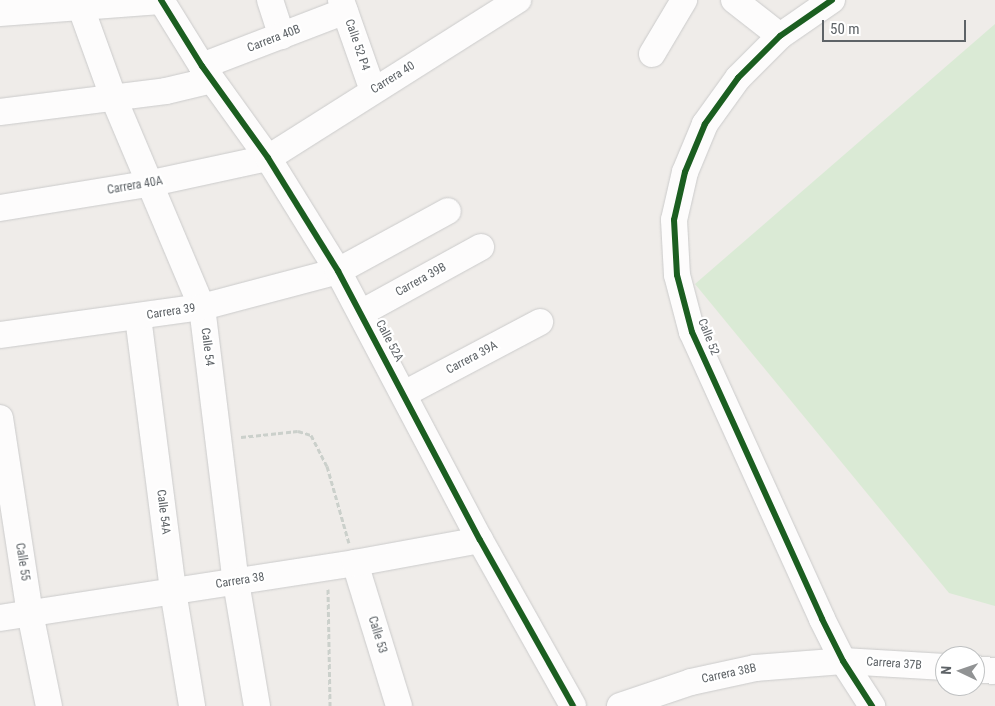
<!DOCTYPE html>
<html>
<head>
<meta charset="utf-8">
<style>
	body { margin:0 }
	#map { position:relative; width:995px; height:706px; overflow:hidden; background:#efece9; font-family:"Roboto Condensed",sans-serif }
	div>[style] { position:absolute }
	.green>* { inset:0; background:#daead5 }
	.path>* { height:3px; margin-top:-1.5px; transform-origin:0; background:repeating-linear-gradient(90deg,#cbd0cb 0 5px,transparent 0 7.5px) }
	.roads { filter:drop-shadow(0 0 1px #cbcbcb) drop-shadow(0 0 1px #cbcbcb) }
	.minor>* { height:26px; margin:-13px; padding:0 13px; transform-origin:13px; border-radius:13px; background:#fdfcfc }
	.cycleway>* { height:6px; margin:-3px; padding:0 3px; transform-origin:3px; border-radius:3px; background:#1b5e20 }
	span { translate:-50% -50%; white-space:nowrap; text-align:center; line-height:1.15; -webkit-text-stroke:4.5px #fff; paint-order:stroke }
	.street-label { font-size:12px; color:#5e6367 }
	.north { position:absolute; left:935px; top:646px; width:50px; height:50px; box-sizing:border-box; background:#fff; border:1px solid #bfc1c2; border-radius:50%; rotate:273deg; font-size:14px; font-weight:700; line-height:20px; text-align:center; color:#5e6367 }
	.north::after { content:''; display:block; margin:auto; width:18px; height:22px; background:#919394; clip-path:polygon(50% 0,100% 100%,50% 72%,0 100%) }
	.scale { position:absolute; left:822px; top:20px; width:144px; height:22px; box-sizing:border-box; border:2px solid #5e6367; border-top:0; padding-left:6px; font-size:15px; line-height:18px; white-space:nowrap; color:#5e6367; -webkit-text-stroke:4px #fff; paint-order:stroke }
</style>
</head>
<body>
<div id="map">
	<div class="green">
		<i style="clip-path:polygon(995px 24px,995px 606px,949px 593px,695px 284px)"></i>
	</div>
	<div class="path">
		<i style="left:241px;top:437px;width:57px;rotate:-6deg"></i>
		<i style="left:298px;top:431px;width:14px;rotate:17deg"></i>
		<i style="left:311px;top:435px;width:35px;rotate:63deg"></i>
		<i style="left:327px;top:466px;width:80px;rotate:74.1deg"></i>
		<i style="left:328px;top:589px;width:117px;rotate:89deg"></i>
	</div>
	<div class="roads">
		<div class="minor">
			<i style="left:161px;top:0;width:78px;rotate:58.2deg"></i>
			<i style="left:202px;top:66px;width:113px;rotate:54.3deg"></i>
			<i style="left:268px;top:158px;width:133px;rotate:58.2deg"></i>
			<i style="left:338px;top:271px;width:304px;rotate:62.2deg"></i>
			<i style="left:480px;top:540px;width:190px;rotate:60.7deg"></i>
			<i style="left:270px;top:0;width:38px;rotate:72deg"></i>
			<i style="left:341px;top:0;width:96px;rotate:70.6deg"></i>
			<i style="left:734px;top:0;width:58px;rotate:38deg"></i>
			<i style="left:832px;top:0;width:63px;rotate:145.3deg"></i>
			<i style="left:780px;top:36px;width:59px;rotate:135deg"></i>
			<i style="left:738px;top:78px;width:57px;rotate:125.7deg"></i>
			<i style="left:705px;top:124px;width:52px;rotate:112.6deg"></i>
			<i style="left:685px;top:172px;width:49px;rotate:102.9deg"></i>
			<i style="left:674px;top:220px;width:55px;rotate:86.9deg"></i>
			<i style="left:677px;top:275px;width:59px;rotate:75.3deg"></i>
			<i style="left:692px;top:332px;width:315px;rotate:65.6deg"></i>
			<i style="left:822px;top:619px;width:47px;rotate:63.4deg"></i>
			<i style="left:843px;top:661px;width:54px;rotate:57.2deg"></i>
			<i style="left:81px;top:8px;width:97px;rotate:70.1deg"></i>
			<i style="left:114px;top:99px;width:226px;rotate:67.1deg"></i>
			<i style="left:202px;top:307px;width:277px;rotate:83deg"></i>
			<i style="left:236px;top:582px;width:126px;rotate:80.4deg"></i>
			<i style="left:0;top:13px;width:161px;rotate:-4.3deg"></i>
			<i style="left:652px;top:54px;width:63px;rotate:-59.3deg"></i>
			<i style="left:202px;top:66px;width:153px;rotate:-21deg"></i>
			<i style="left:0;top:112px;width:167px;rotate:-7.2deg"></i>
			<i style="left:166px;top:91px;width:47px;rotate:-13.4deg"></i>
			<i style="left:0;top:208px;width:154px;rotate:-9.3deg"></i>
			<i style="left:152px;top:183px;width:119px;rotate:-12.2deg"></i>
			<i style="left:268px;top:158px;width:296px;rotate:-32.3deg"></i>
			<i style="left:361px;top:313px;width:137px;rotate:-28.8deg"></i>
			<i style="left:138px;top:317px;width:276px;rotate:82.7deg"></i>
			<i style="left:173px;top:591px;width:117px;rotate:80.6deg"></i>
			<i style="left:0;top:335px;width:204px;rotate:-7.9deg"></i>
			<i style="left:202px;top:307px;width:141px;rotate:-14.8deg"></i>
			<i style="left:338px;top:271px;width:125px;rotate:-28.6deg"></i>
			<i style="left:404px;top:394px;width:154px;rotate:-27.9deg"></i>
			<i style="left:0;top:418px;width:197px;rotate:81.3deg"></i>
			<i style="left:30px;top:613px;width:95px;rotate:78.5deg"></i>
			<i style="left:355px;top:563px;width:150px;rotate:72.9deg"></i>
			<i style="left:0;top:618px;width:359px;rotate:-8.8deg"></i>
			<i style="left:355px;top:563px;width:127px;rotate:-10.4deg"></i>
			<i style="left:975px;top:669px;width:20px;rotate:6deg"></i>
			<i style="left:620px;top:706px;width:75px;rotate:-18.7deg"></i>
			<i style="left:691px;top:682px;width:66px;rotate:-12.3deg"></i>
			<i style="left:755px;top:668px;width:88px;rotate:-4.5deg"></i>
			<i style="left:843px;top:661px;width:102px;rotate:3.4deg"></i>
		</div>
	</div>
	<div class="cycleway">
		<i style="left:161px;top:0;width:78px;rotate:58.2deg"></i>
		<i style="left:202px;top:66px;width:113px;rotate:54.3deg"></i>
		<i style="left:268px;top:158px;width:133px;rotate:58.2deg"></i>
		<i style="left:338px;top:271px;width:304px;rotate:62.2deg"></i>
		<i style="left:480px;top:540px;width:190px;rotate:60.7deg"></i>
		<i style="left:832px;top:0;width:63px;rotate:145.3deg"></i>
		<i style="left:780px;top:36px;width:59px;rotate:135deg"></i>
		<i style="left:738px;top:78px;width:57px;rotate:125.7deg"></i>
		<i style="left:705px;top:124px;width:52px;rotate:112.6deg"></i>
		<i style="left:685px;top:172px;width:49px;rotate:102.9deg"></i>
		<i style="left:674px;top:220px;width:55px;rotate:86.9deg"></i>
		<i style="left:677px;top:275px;width:59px;rotate:75.3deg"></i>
		<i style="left:692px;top:332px;width:315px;rotate:65.6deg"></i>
		<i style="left:822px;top:619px;width:47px;rotate:63.4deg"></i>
		<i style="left:843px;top:661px;width:54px;rotate:57.2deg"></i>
	</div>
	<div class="street-label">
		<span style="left:274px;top:39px;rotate:-21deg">Carrera 40B</span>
		<span style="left:357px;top:45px;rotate:71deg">Calle 52 P4</span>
		<span style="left:393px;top:78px;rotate:-32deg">Carrera 40</span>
		<span style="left:135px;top:186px;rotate:-10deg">Carrera 40A</span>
		<span style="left:421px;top:280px;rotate:-29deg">Carrera 39B</span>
		<span style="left:171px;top:312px;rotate:-9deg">Carrera 39</span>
		<span style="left:708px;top:337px;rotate:68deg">Calle 52</span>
		<span style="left:389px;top:341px;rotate:62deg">Calle 52A</span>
		<span style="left:207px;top:347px;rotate:83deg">Calle 54</span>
		<span style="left:472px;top:358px;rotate:-28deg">Carrera 39A</span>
		<span style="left:163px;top:512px;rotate:83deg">Calle 54A</span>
		<span style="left:22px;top:562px;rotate:81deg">Calle 55</span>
		<span style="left:240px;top:581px;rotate:-9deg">Carrera 38</span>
		<span style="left:377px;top:635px;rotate:73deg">Calle 53</span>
		<span style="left:894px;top:664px;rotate:4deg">Carrera 37B</span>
		<span style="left:729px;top:674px;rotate:-12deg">Carrera 38B</span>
	</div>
	<div class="north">N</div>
	<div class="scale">50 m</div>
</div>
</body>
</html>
